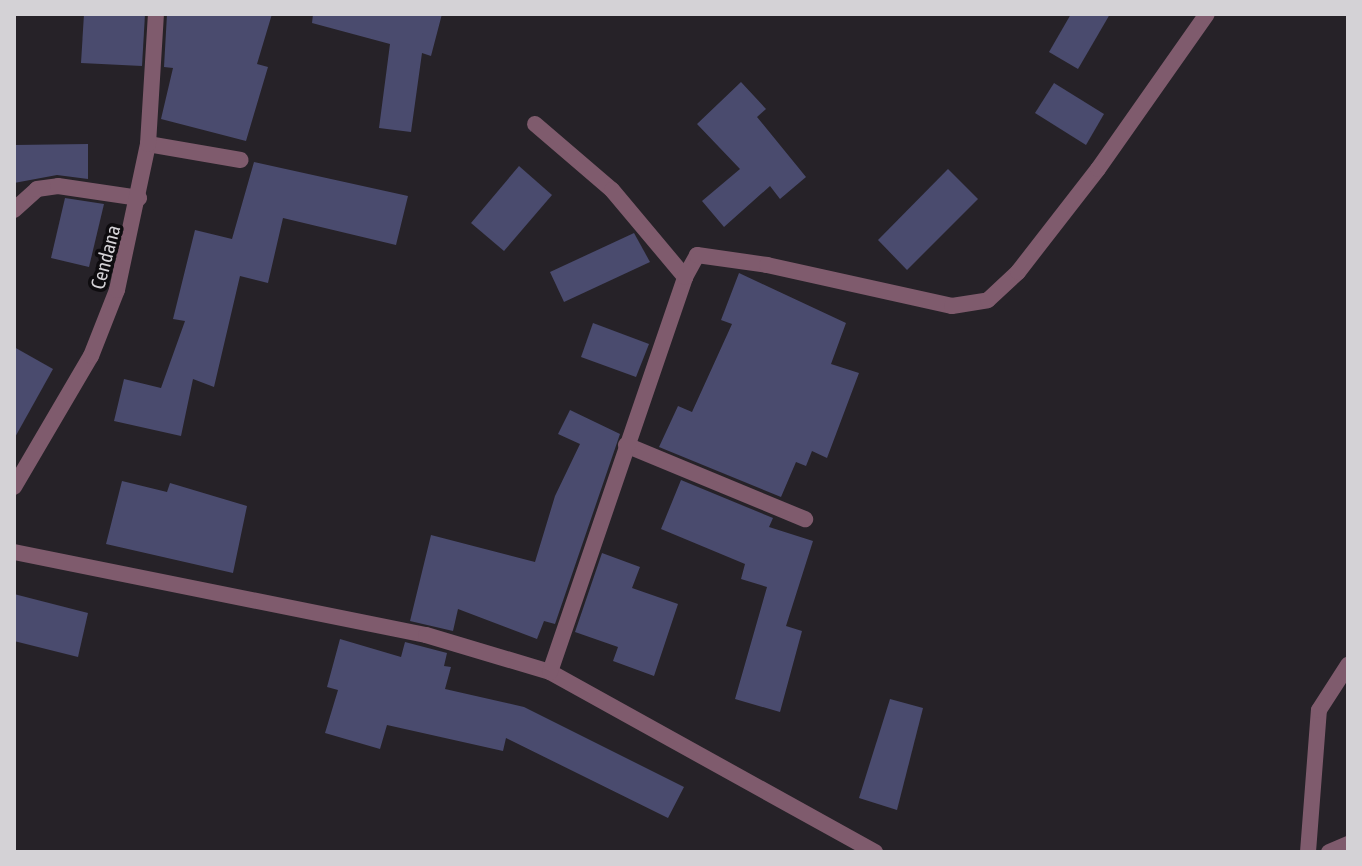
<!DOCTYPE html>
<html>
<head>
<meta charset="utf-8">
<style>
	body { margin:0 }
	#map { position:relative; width:1362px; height:866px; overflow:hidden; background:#262228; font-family:"Asap Condensed",sans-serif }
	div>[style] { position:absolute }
	.building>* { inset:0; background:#4a4b6e }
	.minor>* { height:16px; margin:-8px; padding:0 8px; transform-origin:8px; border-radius:8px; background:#7f5b6d }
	span { translate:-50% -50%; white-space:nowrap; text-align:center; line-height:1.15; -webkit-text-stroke:7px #0e0c0f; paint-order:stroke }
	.street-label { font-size:20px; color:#d4d2d6 }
	.frame { position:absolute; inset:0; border:16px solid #d4d2d6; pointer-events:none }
</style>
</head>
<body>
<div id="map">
	<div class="building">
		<i style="clip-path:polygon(84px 14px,145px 14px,142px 66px,81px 63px)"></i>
		<i style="clip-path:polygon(167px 14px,272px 14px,257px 64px,268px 67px,246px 141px,161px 119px,173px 68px,164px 67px)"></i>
		<i style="clip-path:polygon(313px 14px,442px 14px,431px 56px,422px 53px,411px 132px,379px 128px,390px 44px,312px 23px)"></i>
		<i style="clip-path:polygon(1071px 14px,1110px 14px,1078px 69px,1049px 52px)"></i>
		<i style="clip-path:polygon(741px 82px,766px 109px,757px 117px,806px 177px,780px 199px,770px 186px,724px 227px,702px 201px,740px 169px,697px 124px)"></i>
		<i style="clip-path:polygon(1054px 83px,1104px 114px,1086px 145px,1035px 113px)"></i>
		<i style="clip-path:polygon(88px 144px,88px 179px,57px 175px,14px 183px,14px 145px)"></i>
		<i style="clip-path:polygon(254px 162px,408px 196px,396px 245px,283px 218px,268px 283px,240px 276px,214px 387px,193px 379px,181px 436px,114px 421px,124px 379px,161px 388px,185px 321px,173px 319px,195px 230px,232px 239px)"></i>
		<i style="clip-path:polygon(519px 166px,552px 195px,504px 251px,471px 223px)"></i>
		<i style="clip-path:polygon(948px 169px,978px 199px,907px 270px,878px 240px)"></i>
		<i style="clip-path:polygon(65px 198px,104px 204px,89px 267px,51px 258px)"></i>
		<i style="clip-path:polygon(634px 233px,650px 262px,564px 302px,550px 272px)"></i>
		<i style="clip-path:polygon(739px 273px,846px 323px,831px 364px,859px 373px,827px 458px,812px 451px,806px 466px,796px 462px,781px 497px,659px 447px,678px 406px,692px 412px,732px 324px,721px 320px)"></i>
		<i style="clip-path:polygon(593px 323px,649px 344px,636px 377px,581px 357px)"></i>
		<i style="clip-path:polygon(14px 347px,53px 369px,14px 439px)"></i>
		<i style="clip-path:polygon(570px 410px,620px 434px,555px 624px,544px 621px,537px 639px,458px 609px,453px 631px,410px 621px,431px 535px,535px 562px,555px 496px,580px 444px,558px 434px)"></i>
		<i style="clip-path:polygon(681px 480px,773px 518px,769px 527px,813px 541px,786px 626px,802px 631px,780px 712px,735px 699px,767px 587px,741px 579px,745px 564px,661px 529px)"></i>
		<i style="clip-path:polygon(122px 481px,167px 492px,170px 483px,247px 506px,233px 573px,106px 544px)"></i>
		<i style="clip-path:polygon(602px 553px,640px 567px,632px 588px,678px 604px,654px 676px,613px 661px,618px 647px,575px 632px)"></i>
		<i style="clip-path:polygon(14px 594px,88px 613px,78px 657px,14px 641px)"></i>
		<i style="clip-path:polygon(340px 639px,401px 657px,405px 642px,447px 653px,444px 666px,451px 667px,445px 689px,524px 707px,684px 787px,668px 818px,506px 738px,503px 751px,387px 725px,380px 749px,325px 733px,338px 690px,327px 687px)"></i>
		<i style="clip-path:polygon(890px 699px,923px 708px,897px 810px,859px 798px)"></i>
	</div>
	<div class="minor">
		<i style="left:535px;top:124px;width:101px;rotate:40.6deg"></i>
		<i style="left:612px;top:190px;width:114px;rotate:50deg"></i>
		<i style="left:148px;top:144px;width:94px;rotate:9.8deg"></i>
		<i style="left:14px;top:210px;width:31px;rotate:-42deg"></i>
		<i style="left:37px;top:189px;width:21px;rotate:-8deg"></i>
		<i style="left:58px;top:186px;width:82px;rotate:8.4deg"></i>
		<i style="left:626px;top:445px;width:194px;rotate:22.5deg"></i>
		<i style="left:14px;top:487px;width:152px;rotate:-59.6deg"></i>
		<i style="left:91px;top:356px;width:71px;rotate:-68.5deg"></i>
		<i style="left:117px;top:290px;width:149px;rotate:-78deg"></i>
		<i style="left:148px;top:144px;width:130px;rotate:-86.5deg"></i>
		<i style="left:14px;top:552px;width:420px;rotate:11.4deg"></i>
		<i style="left:426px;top:635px;width:129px;rotate:16.6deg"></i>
		<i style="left:550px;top:672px;width:372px;rotate:29deg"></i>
		<i style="left:550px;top:672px;width:417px;rotate:-71.1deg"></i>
		<i style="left:685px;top:277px;width:25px;rotate:-61deg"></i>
		<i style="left:697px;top:255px;width:71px;rotate:8.1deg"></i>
		<i style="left:767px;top:265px;width:189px;rotate:12.5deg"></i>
		<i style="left:952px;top:306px;width:36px;rotate:-9deg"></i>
		<i style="left:988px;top:300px;width:41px;rotate:-43deg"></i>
		<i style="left:1018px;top:272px;width:130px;rotate:-52.2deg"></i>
		<i style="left:1098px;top:169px;width:189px;rotate:-54.9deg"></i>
		<i style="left:1308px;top:852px;width:142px;rotate:-85.6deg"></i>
		<i style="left:1319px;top:710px;width:54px;rotate:-57.2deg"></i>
		<i style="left:1329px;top:852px;width:21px;rotate:-23deg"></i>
	</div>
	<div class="street-label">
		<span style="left:105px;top:257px;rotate:-75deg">Cendana</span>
	</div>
	<div class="frame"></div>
</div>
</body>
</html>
